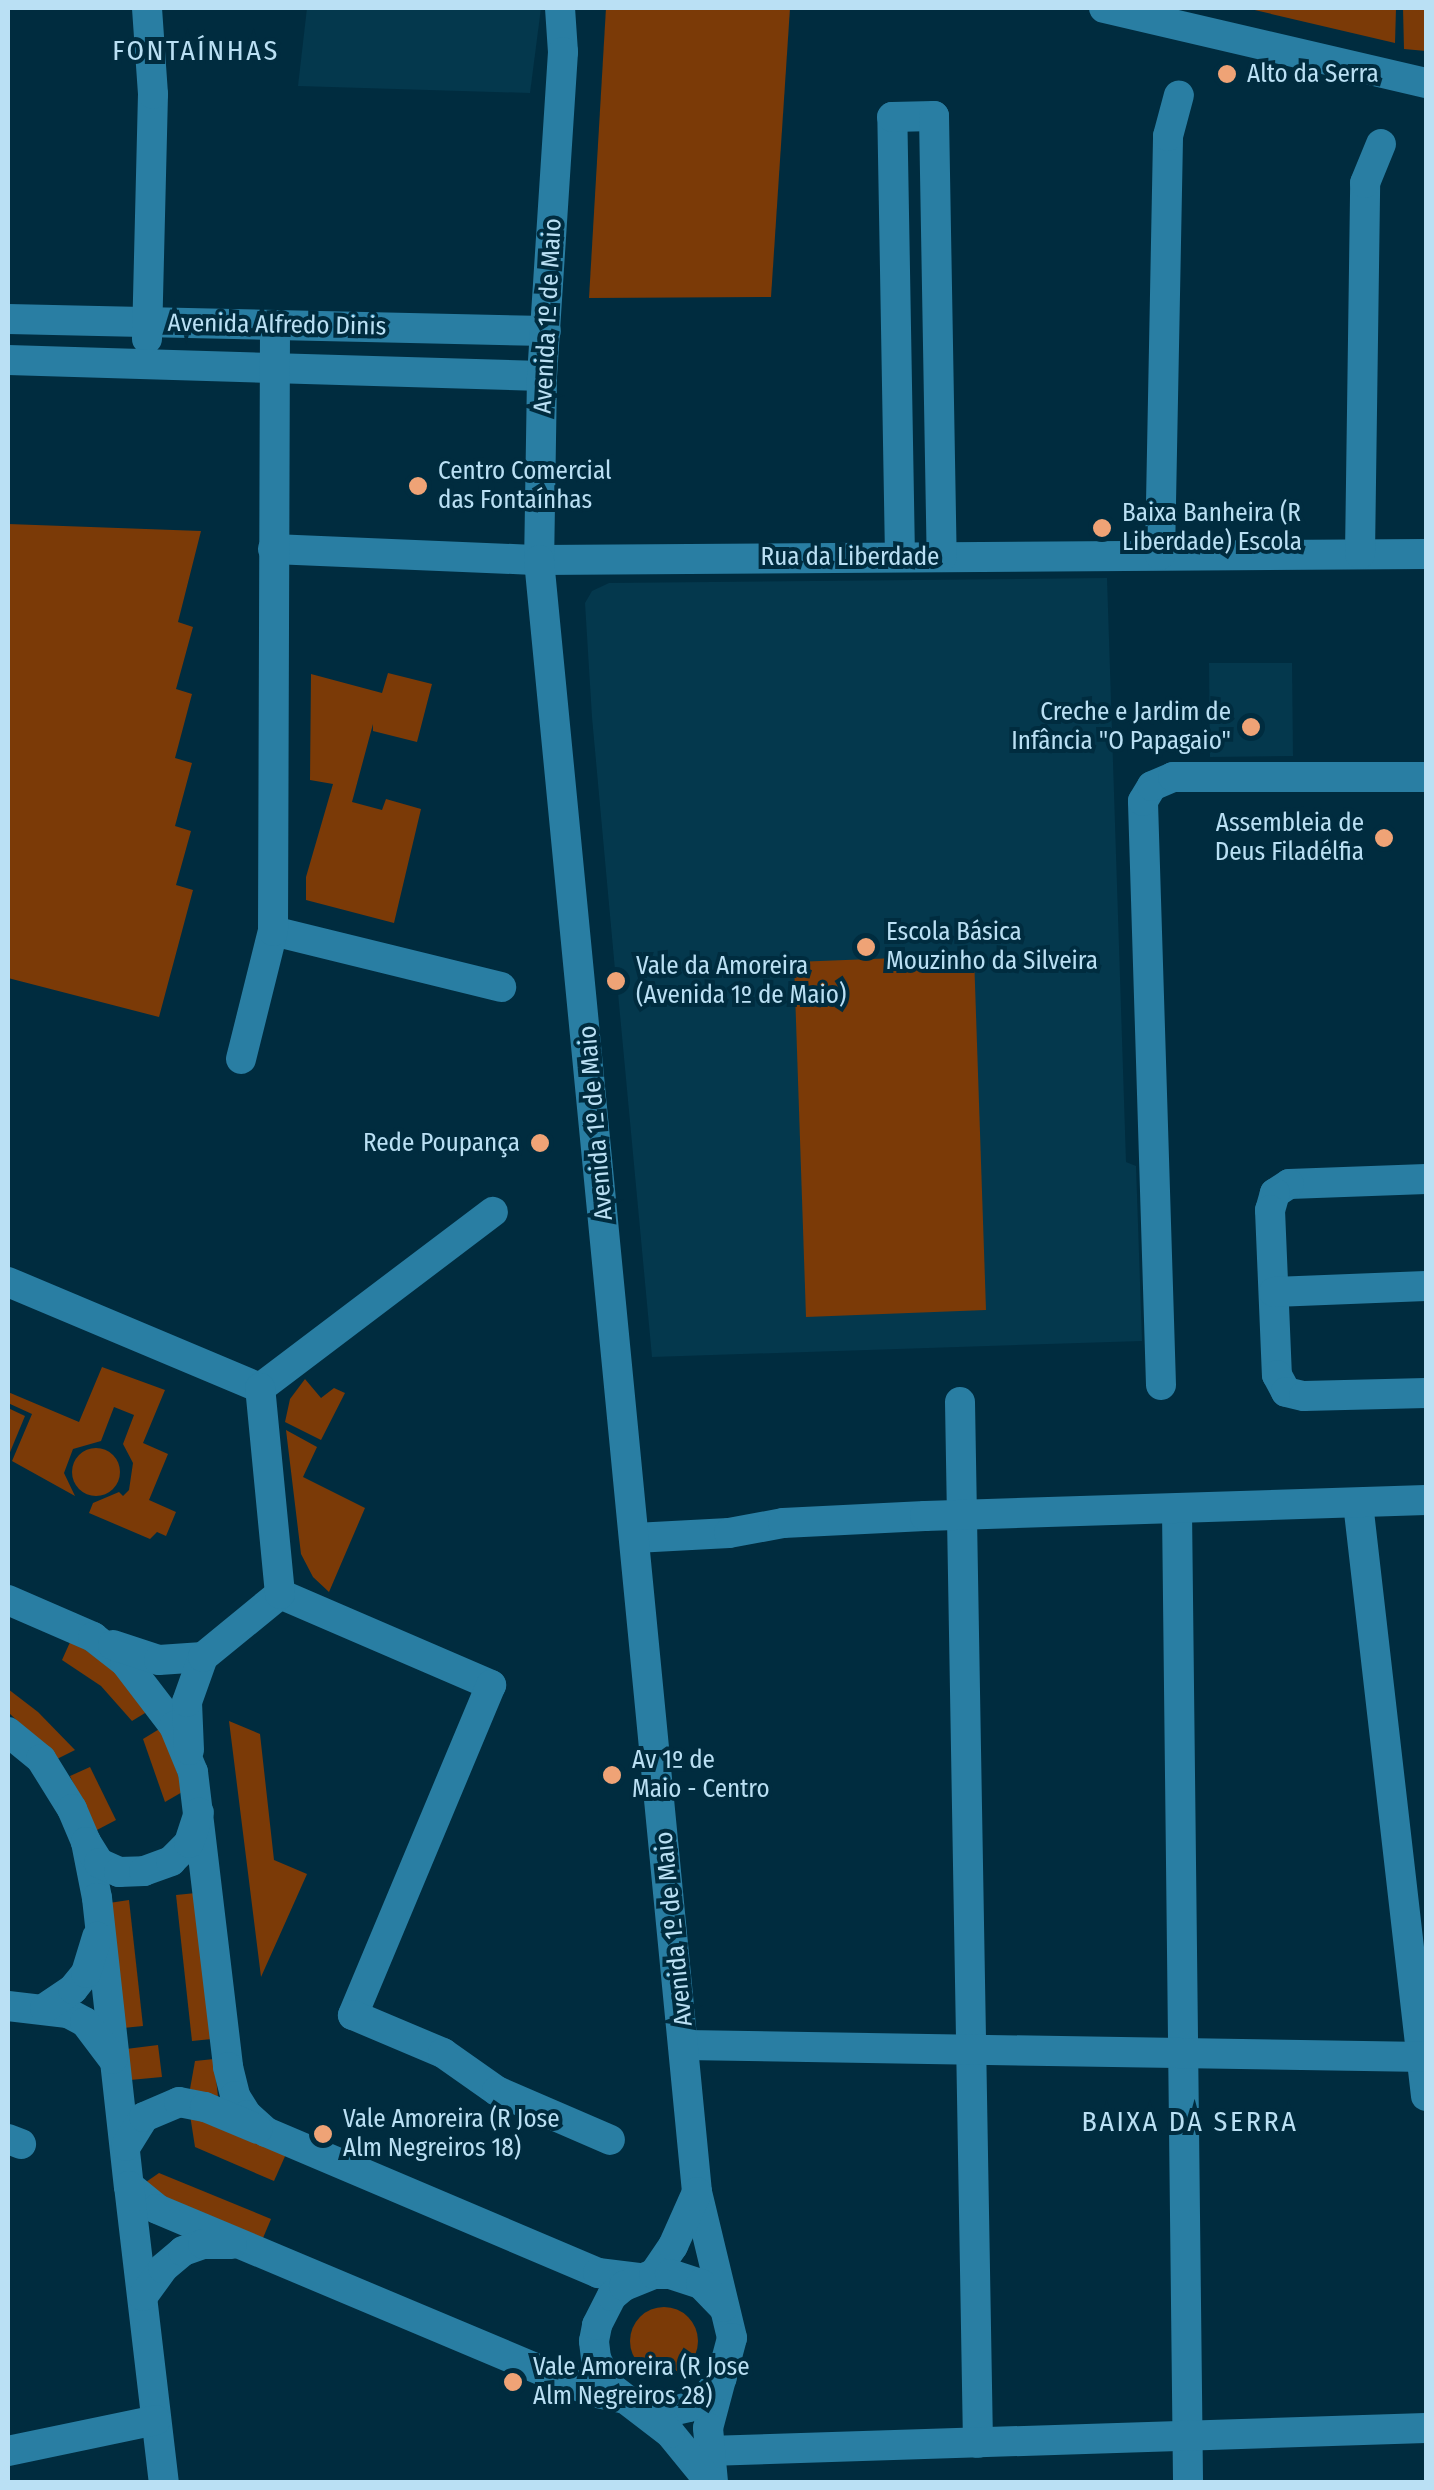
<!DOCTYPE html>
<html>
<head>
<meta charset="utf-8">
<style>
	body { margin:0 }
	#map { position:relative; width:1434px; height:2490px; overflow:hidden; background:#002c3f; font-family:"Fira Sans Condensed",sans-serif }
	div>[style] { position:absolute }
	.built>* { inset:0; background:#04384d }
	.green>* { inset:0; background:#7b3a07 }
	.round { border-radius:50% }
	.street>* { height:30px; margin:-15px; padding:0 15px; transform-origin:15px; border-radius:15px; background:#297ea3 }
	.secondary>* { height:30px; margin:-15px; padding:0 15px; transform-origin:15px; border-radius:15px; background:#297ea3 }
	.dots>* { width:28px; height:28px; translate:-50% -50%; box-sizing:border-box; border:5px solid #002c3f; border-radius:50% }
	span { translate:-50% -50%; white-space:nowrap; text-align:center; line-height:1.15; -webkit-text-stroke:8px #002c3f; paint-order:stroke }
	.poi-label { font-size:25px; color:#bae0f4 }
	.left { translate:0 -50%; text-align:left }
	.right { translate:-100% -50%; text-align:right }
	.street-label { font-size:25px; color:#bae0f4 }
	.neighbourhood-label { font-size:28px; color:#bae0f4; letter-spacing:2.5px }
	.frame { position:absolute; inset:0; border:10px solid #bae0f4; pointer-events:none }
</style>
</head>
<body>
<div id="map">
	<div class="built">
		<i style="clip-path:polygon(307px 8px,541px 8px,530px 93px,298px 86px)"></i>
		<i style="clip-path:polygon(1107px 578px,1126px 1162px,1136px 1166px,1142px 1341px,652px 1357px,618px 993px,620px 971px,615px 970px,592px 717px,585px 603px,592px 591px,609px 583px)"></i>
		<i style="clip-path:polygon(1209px 663px,1292px 663px,1293px 756px,1210px 757px)"></i>
	</div>
	<div class="green">
		<i style="clip-path:polygon(606px 8px,790px 8px,771px 297px,589px 298px)"></i>
		<i style="clip-path:polygon(1246px 8px,1396px 8px,1395px 43px)"></i>
		<i style="clip-path:polygon(1403px 8px,1426px 8px,1426px 51px,1404px 49px)"></i>
		<i style="clip-path:polygon(8px 524px,201px 531px,178px 622px,193px 627px,176px 689px,192px 694px,175px 758px,192px 763px,175px 826px,191px 831px,176px 885px,193px 890px,159px 1017px,8px 978px)"></i>
		<i style="clip-path:polygon(388px 673px,432px 684px,417px 742px,373px 731px,373px 724px,352px 802px,382px 810px,386px 799px,421px 809px,394px 923px,306px 900px,306px 877px,333px 784px,310px 780px,311px 674px,382px 693px)"></i>
		<i style="clip-path:polygon(974px 955px,986px 1310px,806px 1317px,794px 962px)"></i>
		<i style="clip-path:polygon(102px 1367px,165px 1390px,143px 1443px,168px 1454px,149px 1500px,176px 1512px,166px 1536px,157px 1532px,150px 1539px,89px 1513px,93px 1503px,119px 1492px,123px 1496px,129px 1490px,133px 1463px,123px 1444px,134px 1415px,114px 1407px,101px 1441px,73px 1449px,64px 1473px,75px 1496px,12px 1461px,32px 1414px,8px 1403px,8px 1392px,79px 1422px)"></i>
		<i style="clip-path:polygon(305px 1379px,321px 1398px,334px 1388px,345px 1393px,321px 1440px,285px 1422px,290px 1399px)"></i>
		<i style="clip-path:polygon(8px 1408px,25px 1416px,8px 1457px)"></i>
		<i style="clip-path:polygon(286px 1430px,317px 1447px,303px 1477px,365px 1508px,329px 1592px,313px 1577px,301px 1554px)"></i>
		<i class="round" style="left:72px;top:1448px;width:48px;height:48px"></i>
		<i style="clip-path:polygon(71px 1640px,112px 1668px,150px 1710px,132px 1721px,101px 1686px,62px 1660px)"></i>
		<i style="clip-path:polygon(8px 1689px,38px 1712px,75px 1750px,57px 1759px,8px 1712px)"></i>
		<i style="clip-path:polygon(229px 1721px,260px 1734px,274px 1860px,307px 1874px,261px 1977px)"></i>
		<i style="clip-path:polygon(161px 1728px,184px 1791px,165px 1802px,143px 1739px)"></i>
		<i style="clip-path:polygon(90px 1767px,116px 1820px,95px 1831px,70px 1776px)"></i>
		<i style="clip-path:polygon(196px 1893px,212px 2039px,192px 2041px,176px 1895px)"></i>
		<i style="clip-path:polygon(129px 1900px,143px 2026px,123px 2028px,109px 1903px)"></i>
		<i style="clip-path:polygon(158px 2045px,162px 2077px,130px 2080px,126px 2049px)"></i>
		<i style="clip-path:polygon(214px 2059px,218px 2097px,190px 2089px,195px 2061px)"></i>
		<i style="clip-path:polygon(190px 2115px,286px 2154px,274px 2181px,195px 2147px)"></i>
		<i style="clip-path:polygon(159px 2173px,271px 2219px,263px 2238px,160px 2195px,146px 2182px)"></i>
		<i class="round" style="left:630px;top:2307px;width:68px;height:68px"></i>
	</div>
	<div class="street">
		<i style="left:8px;top:319px;width:538px;rotate:1.28deg"></i>
		<i style="left:147px;top:339px;width:245px;rotate:-88.6deg"></i>
		<i style="left:153px;top:94px;width:86px;rotate:-94deg"></i>
		<i style="left:8px;top:360px;width:534px;rotate:1.72deg"></i>
		<i style="left:273px;top:549px;width:266px;rotate:2.4deg"></i>
		<i style="left:539px;top:560px;width:887px;rotate:-0.39deg"></i>
		<i style="left:1360px;top:554px;width:371px;rotate:-89.2deg"></i>
		<i style="left:1365px;top:183px;width:42px;rotate:-67.7deg"></i>
		<i style="left:1160px;top:555px;width:419px;rotate:-88.9deg"></i>
		<i style="left:1168px;top:136px;width:42px;rotate:-75deg"></i>
		<i style="left:900px;top:557px;width:440px;rotate:-91deg"></i>
		<i style="left:892px;top:117px;width:42px;rotate:-1.4deg"></i>
		<i style="left:934px;top:116px;width:441px;rotate:89deg"></i>
		<i style="left:273px;top:931px;width:235px;rotate:13.8deg"></i>
		<i style="left:241px;top:1059px;width:132px;rotate:-76deg"></i>
		<i style="left:273px;top:931px;width:606px;rotate:-89.81deg"></i>
		<i style="left:1426px;top:1179px;width:137px;rotate:177.9deg"></i>
		<i style="left:1289px;top:1184px;width:17px;rotate:147deg"></i>
		<i style="left:1275px;top:1193px;width:18px;rotate:106deg"></i>
		<i style="left:1270px;top:1210px;width:165px;rotate:87.6deg"></i>
		<i style="left:1277px;top:1375px;width:19px;rotate:62deg"></i>
		<i style="left:1286px;top:1392px;width:18px;rotate:13deg"></i>
		<i style="left:1304px;top:1396px;width:122px;rotate:-1.4deg"></i>
		<i style="left:8px;top:1282px;width:273px;rotate:22.8deg"></i>
		<i style="left:260px;top:1388px;width:292px;rotate:-37.1deg"></i>
		<i style="left:1274px;top:1292px;width:152px;rotate:-2.3deg"></i>
		<i style="left:1161px;top:1385px;width:584px;rotate:-91.77deg"></i>
		<i style="left:1143px;top:801px;width:17px;rotate:-59deg"></i>
		<i style="left:1152px;top:786px;width:23px;rotate:-23deg"></i>
		<i style="left:1173px;top:777px;width:253px"></i>
		<i style="left:960px;top:1402px;width:1041px;rotate:89.01deg"></i>
		<i style="left:1358px;top:1503px;width:597px;rotate:83.46deg"></i>
		<i style="left:1177px;top:1510px;width:972px;rotate:89.35deg"></i>
		<i style="left:635px;top:1538px;width:94px;rotate:-3deg"></i>
		<i style="left:729px;top:1533px;width:55px;rotate:-10.5deg"></i>
		<i style="left:783px;top:1523px;width:142px;rotate:-2.8deg"></i>
		<i style="left:925px;top:1516px;width:501px;rotate:-1.83deg"></i>
		<i style="left:280px;top:1594px;width:230px;rotate:23.3deg"></i>
		<i style="left:491px;top:1685px;width:358px;rotate:112.7deg"></i>
		<i style="left:353px;top:2015px;width:98px;rotate:22.9deg"></i>
		<i style="left:443px;top:2053px;width:66px;rotate:35.1deg"></i>
		<i style="left:497px;top:2091px;width:123px;rotate:23.4deg"></i>
		<i style="left:8px;top:1600px;width:93px;rotate:23.5deg"></i>
		<i style="left:93px;top:1637px;width:41px;rotate:38deg"></i>
		<i style="left:125px;top:1662px;width:81px;rotate:52.6deg"></i>
		<i style="left:174px;top:1726px;width:50px;rotate:67.6deg"></i>
		<i style="left:193px;top:1772px;width:297px;rotate:83.2deg"></i>
		<i style="left:228px;top:2067px;width:30px;rotate:76deg"></i>
		<i style="left:235px;top:2096px;width:22px;rotate:58deg"></i>
		<i style="left:247px;top:2115px;width:25px;rotate:42deg"></i>
		<i style="left:266px;top:2132px;width:361px;rotate:23deg"></i>
		<i style="left:598px;top:2273px;width:41px;rotate:7deg"></i>
		<i style="left:113px;top:1645px;width:48px;rotate:18.1deg"></i>
		<i style="left:159px;top:1660px;width:44px;rotate:-3.9deg"></i>
		<i style="left:8px;top:1732px;width:43px;rotate:39.3deg"></i>
		<i style="left:41px;top:1759px;width:59px;rotate:58.2deg"></i>
		<i style="left:72px;top:1809px;width:36px;rotate:67deg"></i>
		<i style="left:86px;top:1842px;width:57px;rotate:78.9deg"></i>
		<i style="left:97px;top:1898px;width:290px;rotate:83.7deg"></i>
		<i style="left:129px;top:2186px;width:36px;rotate:39deg"></i>
		<i style="left:157px;top:2209px;width:473px;rotate:22.8deg"></i>
		<i style="left:593px;top:2392px;width:30px;rotate:12deg"></i>
		<i style="left:189px;top:1750px;width:48px;rotate:-92.4deg"></i>
		<i style="left:187px;top:1702px;width:48px;rotate:-70.4deg"></i>
		<i style="left:203px;top:1657px;width:99px;rotate:-39.3deg"></i>
		<i style="left:280px;top:1594px;width:207px;rotate:-95.5deg"></i>
		<i style="left:86px;top:1842px;width:25px;rotate:58deg"></i>
		<i style="left:99px;top:1863px;width:22px;rotate:24deg"></i>
		<i style="left:119px;top:1872px;width:25px;rotate:-2deg"></i>
		<i style="left:144px;top:1871px;width:29px;rotate:-20deg"></i>
		<i style="left:171px;top:1861px;width:25px;rotate:-45deg"></i>
		<i style="left:189px;top:1843px;width:32px;rotate:-72deg"></i>
		<i style="left:8px;top:2006px;width:60px;rotate:6.7deg"></i>
		<i style="left:68px;top:2013px;width:19px;rotate:28deg"></i>
		<i style="left:85px;top:2022px;width:46px;rotate:52.9deg"></i>
		<i style="left:45px;top:2008px;width:34px;rotate:-34deg"></i>
		<i style="left:73px;top:1989px;width:21px;rotate:-51deg"></i>
		<i style="left:86px;top:1973px;width:38px;rotate:-73deg"></i>
		<i style="left:685px;top:2045px;width:741px;rotate:0.93deg"></i>
		<i style="left:8px;top:2139px;width:14px;rotate:21deg"></i>
		<i style="left:126px;top:2146px;width:34px;rotate:-58deg"></i>
		<i style="left:144px;top:2117px;width:38px;rotate:-23deg"></i>
		<i style="left:179px;top:2102px;width:26px;rotate:11deg"></i>
		<i style="left:205px;top:2107px;width:57px;rotate:22.5deg"></i>
		<i style="left:129px;top:2186px;width:298px;rotate:83.3deg"></i>
		<i style="left:143px;top:2296px;width:34px;rotate:-54deg"></i>
		<i style="left:163px;top:2268px;width:26px;rotate:-40deg"></i>
		<i style="left:183px;top:2251px;width:21px;rotate:-19deg"></i>
		<i style="left:203px;top:2244px;width:29px"></i>
		<i style="left:8px;top:2451px;width:151px;rotate:-11.8deg"></i>
		<i style="left:708px;top:2451px;width:718px;rotate:-1.83deg"></i>
	</div>
	<div class="secondary">
		<i style="left:560px;top:8px;width:44px;rotate:86.1deg"></i>
		<i style="left:563px;top:52px;width:325px;rotate:93.7deg"></i>
		<i style="left:542px;top:376px;width:184px;rotate:90.9deg"></i>
		<i style="left:539px;top:560px;width:1640px;rotate:84.47deg"></i>
		<i style="left:697px;top:2192px;width:150px;rotate:76.5deg"></i>
		<i style="left:732px;top:2338px;width:93px;rotate:104.9deg"></i>
		<i style="left:708px;top:2428px;width:54px;rotate:84.7deg"></i>
		<i style="left:1104px;top:8px;width:331px;rotate:13.1deg"></i>
		<i style="left:654px;top:2274px;width:34px;rotate:-56deg"></i>
		<i style="left:673px;top:2246px;width:59px;rotate:-66deg"></i>
		<i style="left:637px;top:2407px;width:35px;rotate:7deg"></i>
		<i style="left:672px;top:2411px;width:17px;rotate:-13deg"></i>
		<i style="left:689px;top:2407px;width:18px;rotate:-29deg"></i>
		<i style="left:705px;top:2398px;width:26px;rotate:-50deg"></i>
		<i style="left:710px;top:2482px;width:63px;rotate:-129.2deg"></i>
		<i style="left:670px;top:2433px;width:76px;rotate:-142.5deg"></i>
		<i style="left:610px;top:2387px;width:32px;rotate:-116deg"></i>
		<i style="left:596px;top:2358px;width:17px;rotate:-97deg"></i>
		<i style="left:594px;top:2341px;width:16px;rotate:-79deg"></i>
		<i style="left:597px;top:2325px;width:33px;rotate:-63deg"></i>
		<i style="left:612px;top:2296px;width:16px;rotate:-40deg"></i>
		<i style="left:624px;top:2286px;width:32px;rotate:-22deg"></i>
		<i style="left:654px;top:2274px;width:16px"></i>
		<i style="left:670px;top:2274px;width:33px;rotate:18deg"></i>
		<i style="left:701px;top:2284px;width:32px;rotate:46deg"></i>
	</div>
	<div class="dots">
		<i style="left:1227px;top:74px;background:#efa376"></i>
		<i style="left:418px;top:486px;background:#efa376"></i>
		<i style="left:1102px;top:528px;background:#efa376"></i>
		<i style="left:1251px;top:727px;background:#efa376"></i>
		<i style="left:1384px;top:838px;background:#efa376"></i>
		<i style="left:866px;top:947px;background:#efa376"></i>
		<i style="left:616px;top:981px;background:#efa376"></i>
		<i style="left:540px;top:1143px;background:#efa376"></i>
		<i style="left:612px;top:1775px;background:#efa376"></i>
		<i style="left:323px;top:2134px;background:#efa376"></i>
		<i style="left:513px;top:2382px;background:#efa376"></i>
	</div>
	<div class="poi-label">
		<span class="left" style="left:1247px;top:74px">Alto da Serra</span>
		<span class="left" style="left:438px;top:486px">Centro Comercial<br>das Fontaínhas</span>
		<span class="left" style="left:1122px;top:528px">Baixa Banheira (R<br>Liberdade) Escola</span>
		<span class="right" style="left:1231px;top:727px">Creche e Jardim de<br>Infância "O Papagaio"</span>
		<span class="right" style="left:1364px;top:838px">Assembleia de<br>Deus Filadélfia</span>
		<span class="left" style="left:886px;top:947px">Escola Básica<br>Mouzinho da Silveira</span>
		<span class="left" style="left:636px;top:981px">Vale da Amoreira<br>(Avenida 1º de Maio)</span>
		<span class="right" style="left:520px;top:1143px">Rede Poupança</span>
		<span class="left" style="left:632px;top:1775px">Av 1º de<br>Maio - Centro</span>
		<span class="left" style="left:343px;top:2134px">Vale Amoreira (R Jose<br>Alm Negreiros 18)</span>
		<span class="left" style="left:533px;top:2382px">Vale Amoreira (R Jose<br>Alm Negreiros 28)</span>
	</div>
	<div class="street-label">
		<span style="left:548px;top:316px;rotate:-87deg">Avenida 1º de Maio</span>
		<span style="left:277px;top:325px;rotate:1deg">Avenida Alfredo Dinis</span>
		<span style="left:850px;top:557px">Rua da Liberdade</span>
		<span style="left:596px;top:1123px;rotate:-95deg">Avenida 1º de Maio</span>
		<span style="left:674px;top:1929px;rotate:-96deg">Avenida 1º de Maio</span>
	</div>
	<div class="neighbourhood-label">
		<span style="left:196px;top:51px">FONTAÍNHAS</span>
		<span style="left:1190px;top:2122px">BAIXA DA SERRA</span>
	</div>
	<div class="frame"></div>
</div>
</body>
</html>
